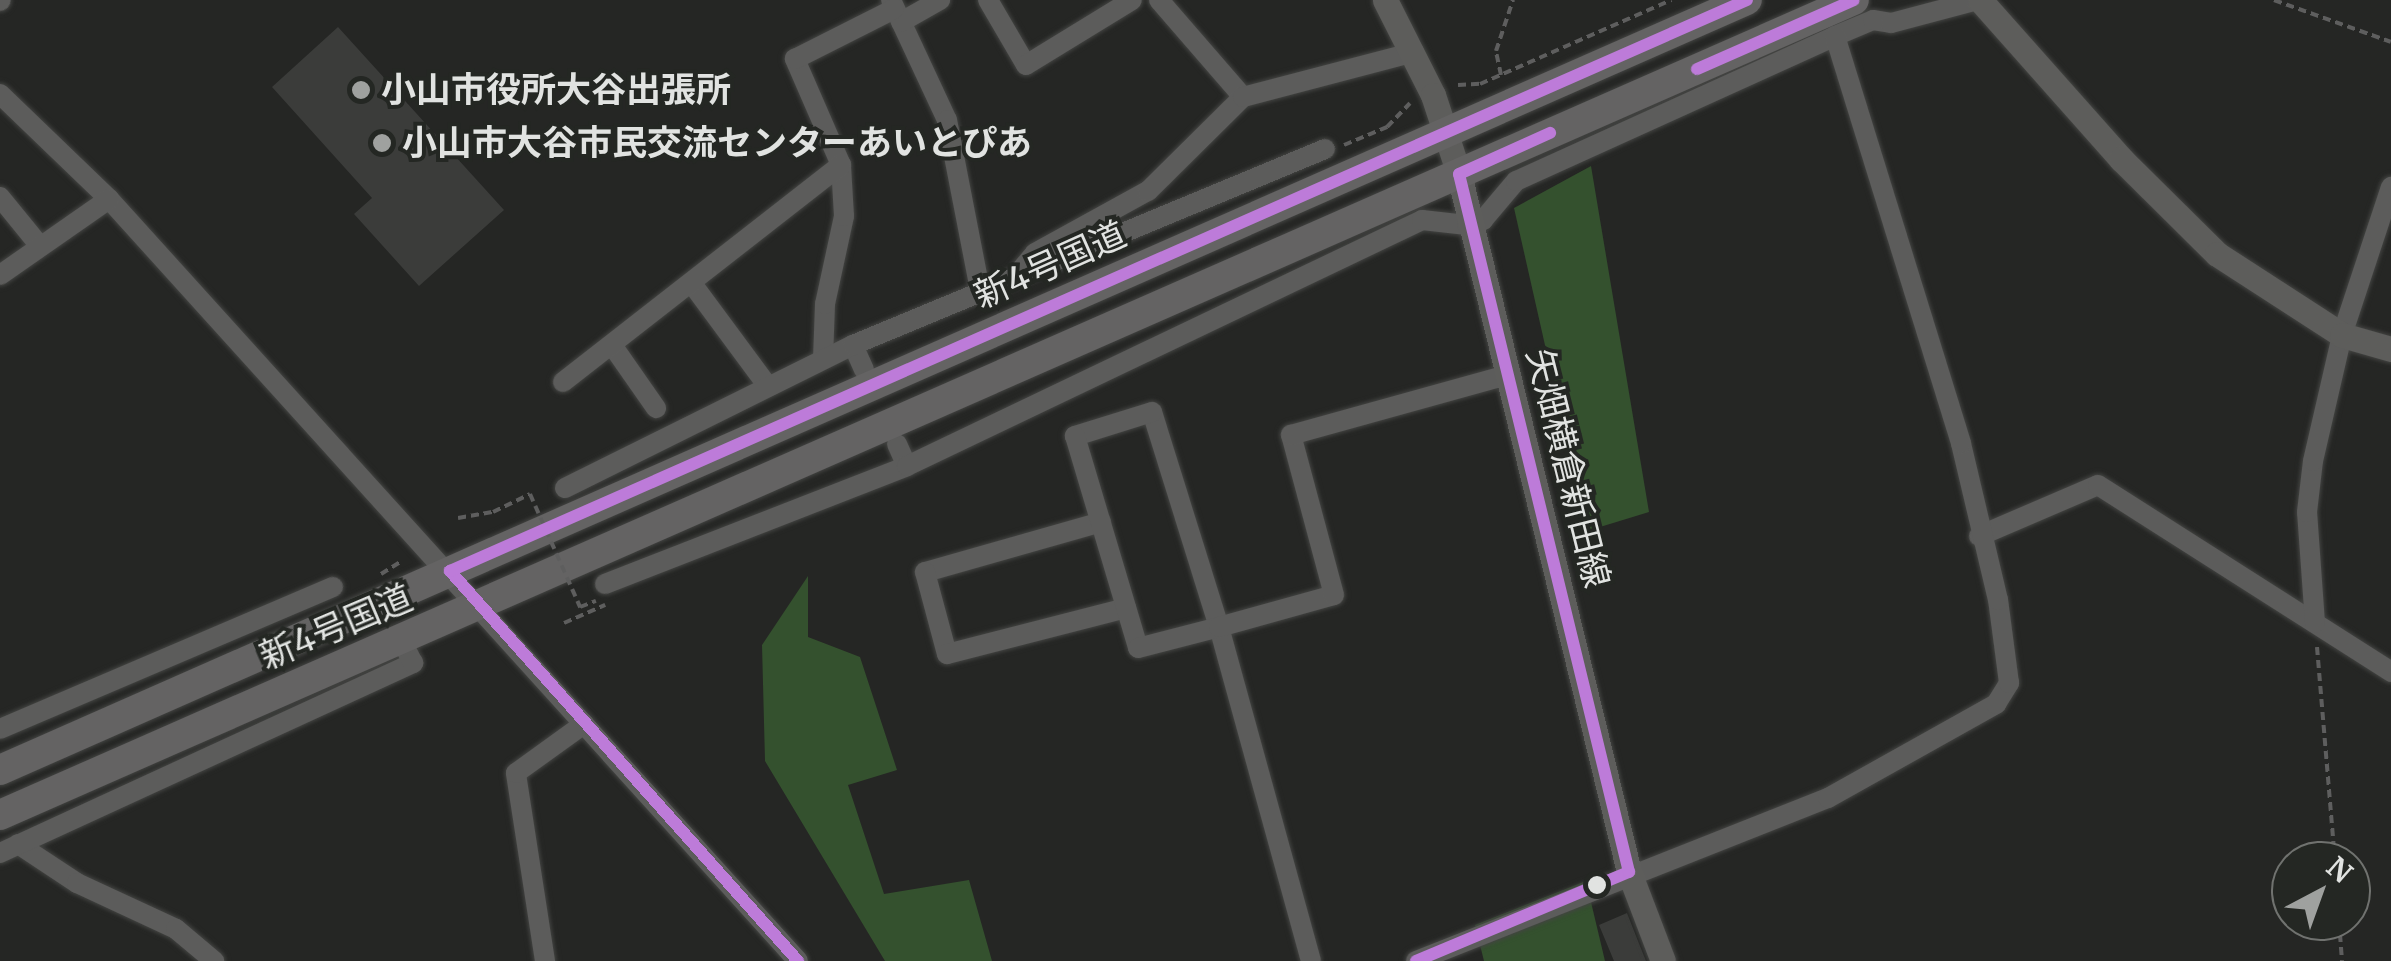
<!DOCTYPE html>
<html>
<head>
<meta charset="utf-8">
<style>
	body { margin:0 }
	#map { position:relative; width:2391px; height:961px; overflow:hidden; background:#252624; font-family:Merriweather,"Noto Sans JP",serif }
	div>[style] { position:absolute }
	.forest>* { inset:0; background:#34512e }
	.building>* { inset:0; background:#3b3c3a }
	.path>* { height:4px; margin-top:-2px; transform-origin:0; background:repeating-linear-gradient(90deg,#5e5e5e 0 8px,transparent 0 13px) }
	.roads { filter:drop-shadow(0 0 2px #434442) drop-shadow(0 0 2px #434442) }
	.minor>* { height:20px; margin:-10px; padding:0 10px; transform-origin:10px; border-radius:10px; background:#5c5c5b }
	.major>* { height:25px; margin:-12.5px; padding:0 12.5px; transform-origin:12.5px; border-radius:12.5px; background:#5d5d5b }
	.highway>* { height:30px; margin:-15px; padding:0 15px; transform-origin:15px; border-radius:15px; background:#646363 }
	.path-bridge>* { height:4px; margin-top:-2px; transform-origin:0; background:repeating-linear-gradient(90deg,#5e5e5e 0 8px,transparent 0 13px) }
	.bus-1>* { height:12px; margin:-6px; padding:0 6px; transform-origin:6px; border-radius:6px; background:#bd7bd9 }
	.dots>* { width:28px; height:28px; translate:-50% -50%; box-sizing:border-box; border:5px solid #242723; border-radius:50% }
	span { translate:-50% -50%; white-space:nowrap; text-align:center; line-height:1.15; -webkit-text-stroke:8px #242723; paint-order:stroke }
	.poi-label { font-size:35px; color:#e1e3e1; font-weight:700 }
	.left { translate:0 -50%; text-align:left }
	.street-label { font-size:35px; color:#e1e3e1 }
	.north { position:absolute; left:2271px; top:841px; width:100px; height:100px; box-sizing:border-box; background:#242723; border:2px solid #70726f; border-radius:50%; rotate:41deg; font-size:28px; font-weight:700; line-height:40px; text-align:center; color:#e1e3e1 }
	.north::after { content:''; display:block; margin:auto; width:35px; height:45px; background:#9fa19f; clip-path:polygon(50% 0,100% 100%,50% 72%,0 100%) }
</style>
</head>
<body>
<div id="map">
	<div class="forest">
		<i style="clip-path:polygon(1591px 166px,1649px 512px,1587px 531px,1514px 208px)"></i>
		<i style="clip-path:polygon(808px 576px,808px 637px,860px 657px,897px 770px,848px 785px,884px 894px,969px 880px,992px 961px,885px 961px,765px 761px,762px 645px)"></i>
		<i style="clip-path:polygon(1586px 881px,1605px 961px,1484px 961px,1475px 925px)"></i>
	</div>
	<div class="building">
		<i style="clip-path:polygon(338px 27px,504px 210px,419px 286px,354px 214px,372px 198px,272px 87px)"></i>
		<i style="clip-path:polygon(1627px 913px,1638px 941px,1646px 961px,1614px 961px,1599px 925px)"></i>
	</div>
	<div class="path">
		<i style="left:2274px;top:0;width:124px;rotate:19.7deg"></i>
		<i style="left:1501px;top:75px;width:25px;rotate:-102deg"></i>
		<i style="left:1496px;top:51px;width:54px;rotate:-71.6deg"></i>
		<i style="left:1458px;top:85px;width:22px;rotate:-3deg"></i>
		<i style="left:1480px;top:84px;width:209px;rotate:-23.7deg"></i>
		<i style="left:1344px;top:145px;width:47px;rotate:-22.7deg"></i>
		<i style="left:1387px;top:127px;width:33px;rotate:-46deg"></i>
		<i style="left:458px;top:518px;width:36px;rotate:-10deg"></i>
		<i style="left:493px;top:512px;width:41px;rotate:-25.9deg"></i>
		<i style="left:381px;top:574px;width:25px;rotate:-32deg"></i>
		<i style="left:580px;top:607px;width:17px;rotate:-21deg"></i>
		<i style="left:564px;top:623px;width:45px;rotate:-23.7deg"></i>
		<i style="left:2317px;top:647px;width:215px;rotate:85.2deg"></i>
		<i style="left:2339px;top:921px;width:40px;rotate:85.7deg"></i>
	</div>
	<div class="roads">
		<div class="minor">
			<i style="left:891px;top:0;width:132px;rotate:65deg"></i>
			<i style="left:947px;top:120px;width:173px;rotate:79deg"></i>
			<i style="left:988px;top:0;width:75px;rotate:59.7deg"></i>
			<i style="left:1026px;top:65px;width:124px;rotate:-31.5deg"></i>
			<i style="left:1159px;top:0;width:128px;rotate:49.1deg"></i>
			<i style="left:0;top:1px;width:1px;rotate:-45deg"></i>
			<i style="left:901px;top:22px;width:45px;rotate:-29.4deg"></i>
			<i style="left:0;top:94px;width:151px;rotate:43.9deg"></i>
			<i style="left:109px;top:199px;width:1027px;rotate:47.88deg"></i>
			<i style="left:0;top:197px;width:63px;rotate:50.8deg"></i>
			<i style="left:1020px;top:271px;width:23px;rotate:-50deg"></i>
			<i style="left:1035px;top:253px;width:129px;rotate:-28.8deg"></i>
			<i style="left:1148px;top:191px;width:134px;rotate:-44.7deg"></i>
			<i style="left:1243px;top:97px;width:177px;rotate:-14.7deg"></i>
			<i style="left:0;top:275px;width:133px;rotate:-34.9deg"></i>
			<i style="left:693px;top:285px;width:124px;rotate:53.5deg"></i>
			<i style="left:612px;top:345px;width:77px;rotate:55.1deg"></i>
			<i style="left:853px;top:345px;width:27px;rotate:66deg"></i>
			<i style="left:823px;top:359px;width:55px;rotate:-87.9deg"></i>
			<i style="left:825px;top:304px;width:90px;rotate:-77.8deg"></i>
			<i style="left:844px;top:216px;width:51px;rotate:-93.4deg"></i>
			<i style="left:841px;top:165px;width:116px;rotate:-113.5deg"></i>
			<i style="left:795px;top:59px;width:111px;rotate:-26.8deg"></i>
			<i style="left:563px;top:382px;width:353px;rotate:-38deg"></i>
			<i style="left:897px;top:444px;width:24px;rotate:66deg"></i>
			<i style="left:565px;top:488px;width:322px;rotate:-26.4deg"></i>
			<i style="left:853px;top:345px;width:511px;rotate:-22.55deg"></i>
			<i style="left:1101px;top:522px;width:183px;rotate:164.1deg"></i>
			<i style="left:925px;top:572px;width:85px;rotate:75deg"></i>
			<i style="left:947px;top:654px;width:185px;rotate:-14.4deg"></i>
			<i style="left:1979px;top:536px;width:129px;rotate:-23.2deg"></i>
			<i style="left:2098px;top:485px;width:348px;rotate:32.5deg"></i>
			<i style="left:605px;top:584px;width:324px;rotate:-21.3deg"></i>
			<i style="left:907px;top:466px;width:571px;rotate:-25.53deg"></i>
			<i style="left:1422px;top:220px;width:45px;rotate:6.3deg"></i>
			<i style="left:1467px;top:225px;width:17px;rotate:-17deg"></i>
			<i style="left:1483px;top:220px;width:51px;rotate:-49.8deg"></i>
			<i style="left:1516px;top:181px;width:350px;rotate:-24.4deg"></i>
			<i style="left:1835px;top:36px;width:41px;rotate:-22.8deg"></i>
			<i style="left:1873px;top:20px;width:18px;rotate:9deg"></i>
			<i style="left:1891px;top:23px;width:90px;rotate:-14.8deg"></i>
			<i style="left:2315px;top:623px;width:111px;rotate:-94.1deg"></i>
			<i style="left:2307px;top:512px;width:51px;rotate:-83.3deg"></i>
			<i style="left:2313px;top:461px;width:129px;rotate:-77deg"></i>
			<i style="left:2342px;top:335px;width:156px;rotate:-71.7deg"></i>
			<i style="left:0;top:729px;width:362px;rotate:-23.1deg"></i>
			<i style="left:18px;top:844px;width:71px;rotate:33.5deg"></i>
			<i style="left:77px;top:883px;width:109px;rotate:24.9deg"></i>
			<i style="left:176px;top:929px;width:50px;rotate:40.1deg"></i>
			<i style="left:0;top:853px;width:455px;rotate:-24.7deg"></i>
			<i style="left:413px;top:663px;width:27px;rotate:-117deg"></i>
			<i style="left:545px;top:961px;width:190px;rotate:-98.8deg"></i>
			<i style="left:516px;top:773px;width:84px;rotate:-35.8deg"></i>
			<i style="left:1311px;top:961px;width:346px;rotate:-105.4deg"></i>
			<i style="left:1219px;top:627px;width:225px;rotate:-107.3deg"></i>
			<i style="left:1152px;top:412px;width:81px;rotate:162.7deg"></i>
			<i style="left:1075px;top:436px;width:221px;rotate:73.4deg"></i>
			<i style="left:1138px;top:648px;width:84px;rotate:-14.5deg"></i>
			<i style="left:1219px;top:627px;width:119px;rotate:-15.5deg"></i>
			<i style="left:1334px;top:595px;width:166px;rotate:-105deg"></i>
			<i style="left:1291px;top:435px;width:225px;rotate:-15.5deg"></i>
			<i style="left:1416px;top:961px;width:443px;rotate:-21.6deg"></i>
			<i style="left:1828px;top:798px;width:193px;rotate:-29.2deg"></i>
			<i style="left:1996px;top:704px;width:25px;rotate:-58deg"></i>
			<i style="left:2009px;top:683px;width:84px;rotate:-97.5deg"></i>
			<i style="left:1998px;top:600px;width:161px;rotate:-103.3deg"></i>
			<i style="left:1961px;top:443px;width:426px;rotate:-107.2deg"></i>
		</div>
		<div class="major">
			<i style="left:1385px;top:0;width:106px;rotate:63.2deg"></i>
			<i style="left:1433px;top:95px;width:83px;rotate:71.8deg"></i>
			<i style="left:1459px;top:174px;width:718px;rotate:76.31deg"></i>
			<i style="left:1629px;top:872px;width:95px;rotate:69.1deg"></i>
			<i style="left:1980px;top:0;width:213px;rotate:48.4deg"></i>
			<i style="left:2121px;top:159px;width:135px;rotate:44.7deg"></i>
			<i style="left:2217px;top:254px;width:149px;rotate:32.9deg"></i>
			<i style="left:2342px;top:335px;width:51px;rotate:15.9deg"></i>
		</div>
		<div class="highway">
			<i style="left:0;top:770px;width:1909px;rotate:-23.79deg"></i>
			<i style="left:0;top:815px;width:2025px;rotate:-23.73deg"></i>
		</div>
	</div>
	<div class="path-bridge">
		<i style="left:530px;top:494px;width:124px;rotate:66.1deg"></i>
	</div>
	<div class="bus-1">
		<i style="left:1697px;top:69px;width:171px;rotate:-23.7deg"></i>
		<i style="left:798px;top:961px;width:523px;rotate:-131.74deg"></i>
		<i style="left:450px;top:571px;width:1417px;rotate:-23.76deg"></i>
		<i style="left:1416px;top:961px;width:231px;rotate:-22.7deg"></i>
		<i style="left:1629px;top:872px;width:718px;rotate:-103.69deg"></i>
		<i style="left:1459px;top:174px;width:100px;rotate:-24.3deg"></i>
	</div>
	<div class="dots">
		<i style="left:361px;top:90px;background:#9fa19f"></i>
		<i style="left:382px;top:143px;background:#9fa19f"></i>
		<i style="left:1597px;top:885px;background:#e1e3e1"></i>
	</div>
	<div class="poi-label">
		<span class="left" style="left:381px;top:90px">小山市役所大谷出張所</span>
		<span class="left" style="left:402px;top:143px">小山市大谷市民交流センターあいとぴあ</span>
	</div>
	<div class="street-label">
		<span style="left:1050px;top:265px;rotate:-24deg">新4号国道</span>
		<span style="left:1568px;top:468px;rotate:76deg">矢畑横倉新田線</span>
		<span style="left:336px;top:627px;rotate:-23deg">新4号国道</span>
	</div>
	<div class="north">N</div>
</div>
</body>
</html>
